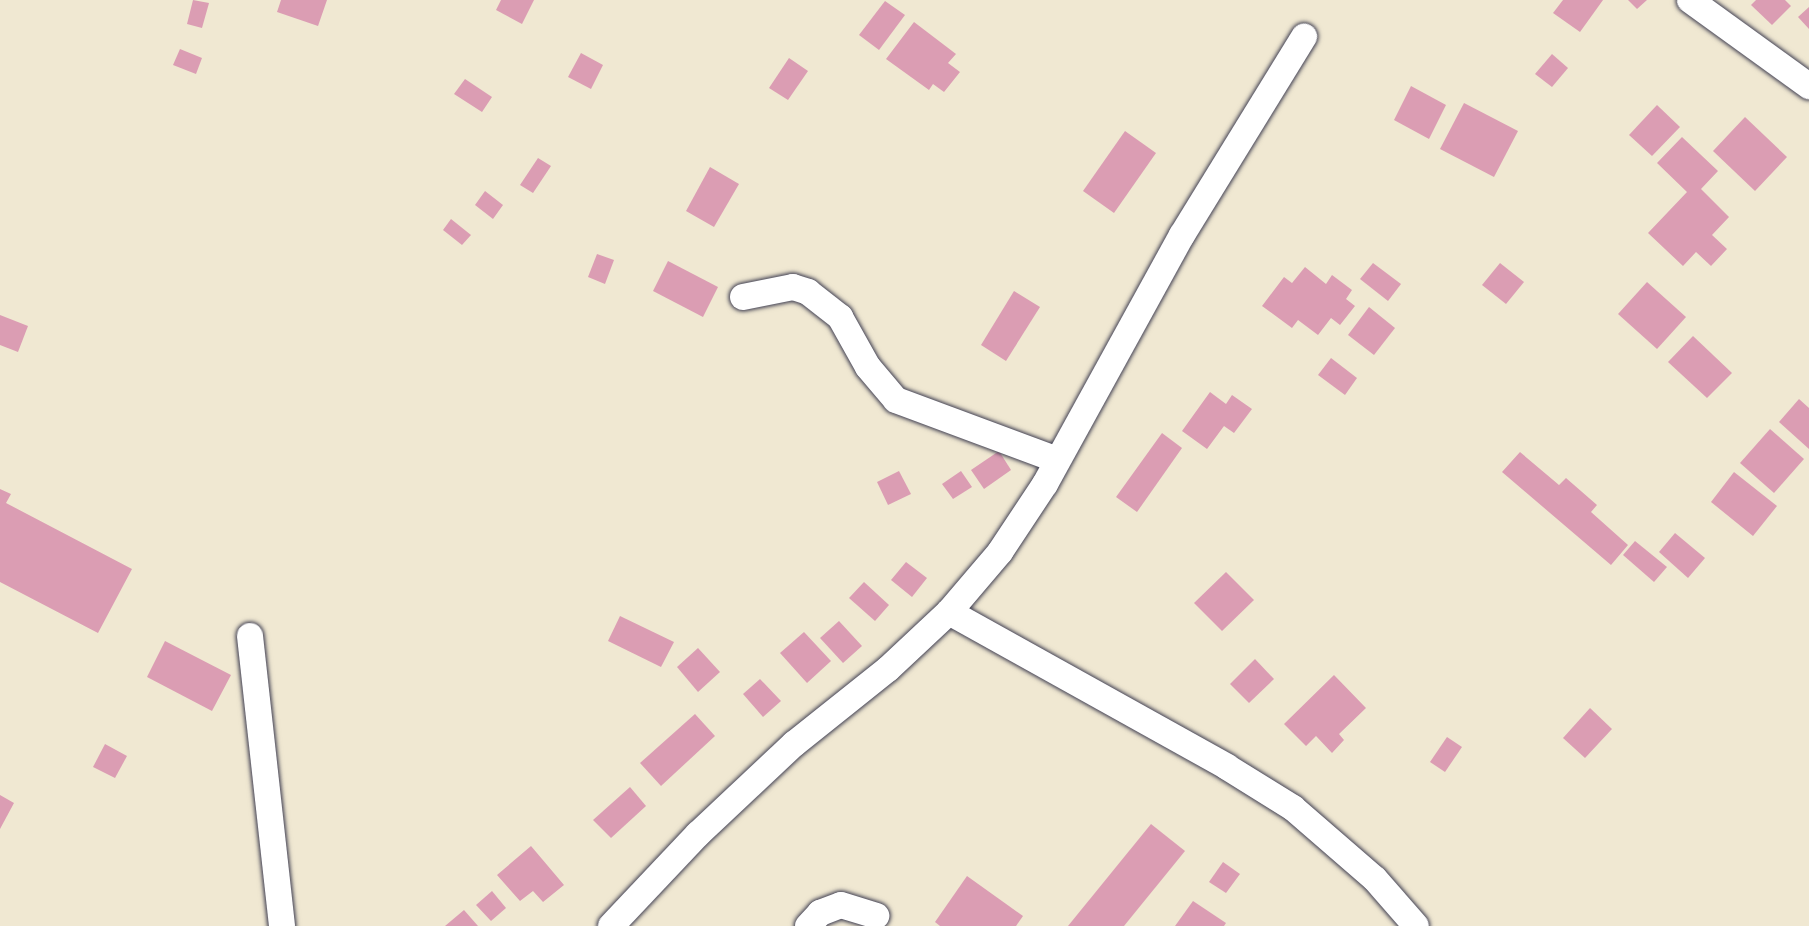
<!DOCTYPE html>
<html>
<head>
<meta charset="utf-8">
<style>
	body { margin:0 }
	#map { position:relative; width:1809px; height:926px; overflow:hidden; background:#f0e8d2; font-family:"IM FELL Great Primer",serif }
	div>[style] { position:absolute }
	.building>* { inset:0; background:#db9db3 }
	.roads { filter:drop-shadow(0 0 2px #414052) drop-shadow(0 0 2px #414052) }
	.street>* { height:26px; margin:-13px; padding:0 13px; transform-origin:13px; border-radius:13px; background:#fff }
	span { translate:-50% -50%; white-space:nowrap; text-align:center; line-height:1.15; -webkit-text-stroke:4.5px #f6f6f2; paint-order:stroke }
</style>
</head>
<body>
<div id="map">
	<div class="building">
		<i style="clip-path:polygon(193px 0,209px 3px,202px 28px,187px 24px)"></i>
		<i style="clip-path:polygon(281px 0,327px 0,318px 26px,277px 12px)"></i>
		<i style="clip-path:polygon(501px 0,534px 0,522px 24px,496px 10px)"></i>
		<i style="clip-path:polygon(1563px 0,1603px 0,1580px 32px,1553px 13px)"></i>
		<i style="clip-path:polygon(1628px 0,1647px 0,1637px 9px)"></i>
		<i style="clip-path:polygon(1756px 0,1785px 0,1791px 6px,1772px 25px,1751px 5px)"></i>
		<i style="clip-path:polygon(885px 1px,905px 15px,879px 50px,859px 35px)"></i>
		<i style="clip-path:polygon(1809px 7px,1809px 29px,1798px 17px)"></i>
		<i style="clip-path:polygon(914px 22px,956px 54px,948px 63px,960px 72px,944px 92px,933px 84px,929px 90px,886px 59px)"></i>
		<i style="clip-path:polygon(180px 49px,202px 58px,196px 74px,173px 65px)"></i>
		<i style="clip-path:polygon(581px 53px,603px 65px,591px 89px,568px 77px)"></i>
		<i style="clip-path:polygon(1552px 54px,1568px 68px,1552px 87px,1535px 74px)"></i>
		<i style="clip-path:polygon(789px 58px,808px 71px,788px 100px,769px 88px)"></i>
		<i style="clip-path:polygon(465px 79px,492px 97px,482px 112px,454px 94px)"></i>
		<i style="clip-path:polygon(1411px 86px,1446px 105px,1429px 139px,1394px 120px)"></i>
		<i style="clip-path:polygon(1464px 103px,1518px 131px,1494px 177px,1440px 149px)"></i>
		<i style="clip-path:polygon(1657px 105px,1680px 127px,1652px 156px,1629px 135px)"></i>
		<i style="clip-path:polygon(1745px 117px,1787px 157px,1755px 191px,1713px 151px)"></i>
		<i style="clip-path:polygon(1125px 131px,1156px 153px,1114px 213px,1083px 191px)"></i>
		<i style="clip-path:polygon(1682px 137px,1718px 171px,1701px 189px,1729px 217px,1712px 235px,1727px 249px,1711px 266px,1696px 252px,1683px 266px,1648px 233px,1687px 192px,1657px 163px)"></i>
		<i style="clip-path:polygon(538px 158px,551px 166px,533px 193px,520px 185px)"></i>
		<i style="clip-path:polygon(710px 167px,739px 184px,714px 227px,686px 211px)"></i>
		<i style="clip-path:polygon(485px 191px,503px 205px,493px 219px,475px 205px)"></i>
		<i style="clip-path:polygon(451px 219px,471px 235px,462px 245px,443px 230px)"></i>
		<i style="clip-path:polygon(597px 254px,614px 260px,605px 284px,588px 277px)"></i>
		<i style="clip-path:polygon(668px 261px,718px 287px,703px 317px,653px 291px)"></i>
		<i style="clip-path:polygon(1373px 263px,1401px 284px,1388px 301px,1360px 279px)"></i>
		<i style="clip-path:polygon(1500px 263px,1524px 282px,1506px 304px,1482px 285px)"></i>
		<i style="clip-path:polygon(1305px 267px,1326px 284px,1332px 275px,1352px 290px,1346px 299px,1355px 306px,1340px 325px,1331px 318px,1318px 335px,1298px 320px,1292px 328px,1262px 306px,1284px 277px,1292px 283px)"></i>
		<i style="clip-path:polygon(1647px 282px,1686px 317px,1657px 349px,1618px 314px)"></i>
		<i style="clip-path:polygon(1014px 291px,1040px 307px,1006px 361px,981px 345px)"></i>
		<i style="clip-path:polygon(1369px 307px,1395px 328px,1374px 355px,1348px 335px)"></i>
		<i style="clip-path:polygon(0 315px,28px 326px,18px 352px,0 345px)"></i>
		<i style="clip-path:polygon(1693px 336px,1732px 373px,1707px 398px,1668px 362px)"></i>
		<i style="clip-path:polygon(1331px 358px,1357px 378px,1345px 395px,1318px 375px)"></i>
		<i style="clip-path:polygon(1210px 392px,1226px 404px,1232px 395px,1252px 409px,1234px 433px,1224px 426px,1207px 449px,1182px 431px)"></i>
		<i style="clip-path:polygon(1799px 399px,1809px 408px,1809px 449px,1779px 422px)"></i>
		<i style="clip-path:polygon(1770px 429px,1804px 459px,1774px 493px,1740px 463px)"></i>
		<i style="clip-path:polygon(1162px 433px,1182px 448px,1137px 512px,1116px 497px)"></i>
		<i style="clip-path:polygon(999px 451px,1011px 470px,984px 489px,971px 470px)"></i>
		<i style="clip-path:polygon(1520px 452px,1559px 485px,1566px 478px,1597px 505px,1591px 512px,1628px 545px,1611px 565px,1502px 472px)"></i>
		<i style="clip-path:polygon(899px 471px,911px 494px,888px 505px,877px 482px)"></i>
		<i style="clip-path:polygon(961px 471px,972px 487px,953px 499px,942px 484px)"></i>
		<i style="clip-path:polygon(1734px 472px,1777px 506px,1753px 536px,1711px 502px)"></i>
		<i style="clip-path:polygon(0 489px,11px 494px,6px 503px,132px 569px,98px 633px,0 582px)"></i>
		<i style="clip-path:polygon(1675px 533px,1705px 558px,1688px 578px,1659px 552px)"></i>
		<i style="clip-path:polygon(1635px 541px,1667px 567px,1654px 582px,1623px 555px)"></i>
		<i style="clip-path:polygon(906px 562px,927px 578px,912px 597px,891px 580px)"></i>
		<i style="clip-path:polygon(1226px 572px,1254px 600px,1222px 631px,1194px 603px)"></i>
		<i style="clip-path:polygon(864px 582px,889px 605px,875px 621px,849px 598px)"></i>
		<i style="clip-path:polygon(620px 616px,674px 642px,661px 667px,608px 641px)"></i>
		<i style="clip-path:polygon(839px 621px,862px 646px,843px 663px,820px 638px)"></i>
		<i style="clip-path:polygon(804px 632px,831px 661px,807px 683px,780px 653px)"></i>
		<i style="clip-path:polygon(165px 641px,231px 675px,212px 711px,147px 677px)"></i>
		<i style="clip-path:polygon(698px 648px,720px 672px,698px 692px,677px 667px)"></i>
		<i style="clip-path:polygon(1255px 659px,1274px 679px,1249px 703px,1230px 684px)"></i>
		<i style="clip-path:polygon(1334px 675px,1366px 708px,1339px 734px,1344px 740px,1332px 753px,1316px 736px,1306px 746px,1284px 724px)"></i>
		<i style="clip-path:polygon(760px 679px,781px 701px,763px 717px,743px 694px)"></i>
		<i style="clip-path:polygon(1590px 708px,1612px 729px,1585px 758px,1563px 738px)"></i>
		<i style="clip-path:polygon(695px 714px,715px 736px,661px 786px,640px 763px)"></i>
		<i style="clip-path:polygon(1447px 737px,1462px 747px,1445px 772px,1430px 762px)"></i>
		<i style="clip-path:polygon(105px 744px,127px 756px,115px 778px,93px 767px)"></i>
		<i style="clip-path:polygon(630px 787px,646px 806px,611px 838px,593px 820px)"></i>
		<i style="clip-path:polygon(0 795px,14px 803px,0 829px)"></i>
		<i style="clip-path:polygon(1151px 824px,1185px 851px,1124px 926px,1068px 926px)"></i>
		<i style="clip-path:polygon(531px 846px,564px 885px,543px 902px,533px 891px,520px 901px,497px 875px)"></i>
		<i style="clip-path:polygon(1223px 862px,1240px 874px,1226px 893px,1209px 882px)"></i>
		<i style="clip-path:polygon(967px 876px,1023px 916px,1016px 926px,940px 926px,935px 922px)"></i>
		<i style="clip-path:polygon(492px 891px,506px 908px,491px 921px,476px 905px)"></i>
		<i style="clip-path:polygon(1193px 901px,1226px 923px,1224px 926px,1175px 926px)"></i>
		<i style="clip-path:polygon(464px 910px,478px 926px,445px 926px)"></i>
	</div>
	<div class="roads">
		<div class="street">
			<i style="left:1690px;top:0;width:147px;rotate:35.9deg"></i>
			<i style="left:743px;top:297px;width:51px;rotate:-11.3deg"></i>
			<i style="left:793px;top:287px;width:16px;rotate:18deg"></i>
			<i style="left:808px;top:292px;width:41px;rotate:38deg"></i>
			<i style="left:840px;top:317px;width:57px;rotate:60.8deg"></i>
			<i style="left:868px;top:367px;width:43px;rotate:49.7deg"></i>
			<i style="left:896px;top:400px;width:172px;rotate:20.4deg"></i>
			<i style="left:949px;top:612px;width:318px;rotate:29.1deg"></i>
			<i style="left:1227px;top:767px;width:78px;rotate:31.8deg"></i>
			<i style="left:1293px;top:808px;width:108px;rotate:40.9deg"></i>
			<i style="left:1375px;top:879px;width:62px;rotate:48.9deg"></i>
			<i style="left:250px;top:636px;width:292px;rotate:83.7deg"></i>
			<i style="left:611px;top:926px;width:127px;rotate:-46.6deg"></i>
			<i style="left:698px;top:834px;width:132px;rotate:-43.2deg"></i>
			<i style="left:794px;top:744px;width:120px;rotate:-38.6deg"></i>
			<i style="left:888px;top:669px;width:83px;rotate:-43.1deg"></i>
			<i style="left:949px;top:612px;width:79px;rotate:-49.6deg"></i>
			<i style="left:1000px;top:552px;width:82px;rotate:-56.5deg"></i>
			<i style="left:1045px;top:484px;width:284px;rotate:-61.2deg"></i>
			<i style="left:1182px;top:235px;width:233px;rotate:-58.4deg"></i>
			<i style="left:808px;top:926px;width:18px;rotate:-47deg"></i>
			<i style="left:820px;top:913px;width:22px;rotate:-21deg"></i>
			<i style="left:841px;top:905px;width:37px;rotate:17deg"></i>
		</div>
	</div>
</div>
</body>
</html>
